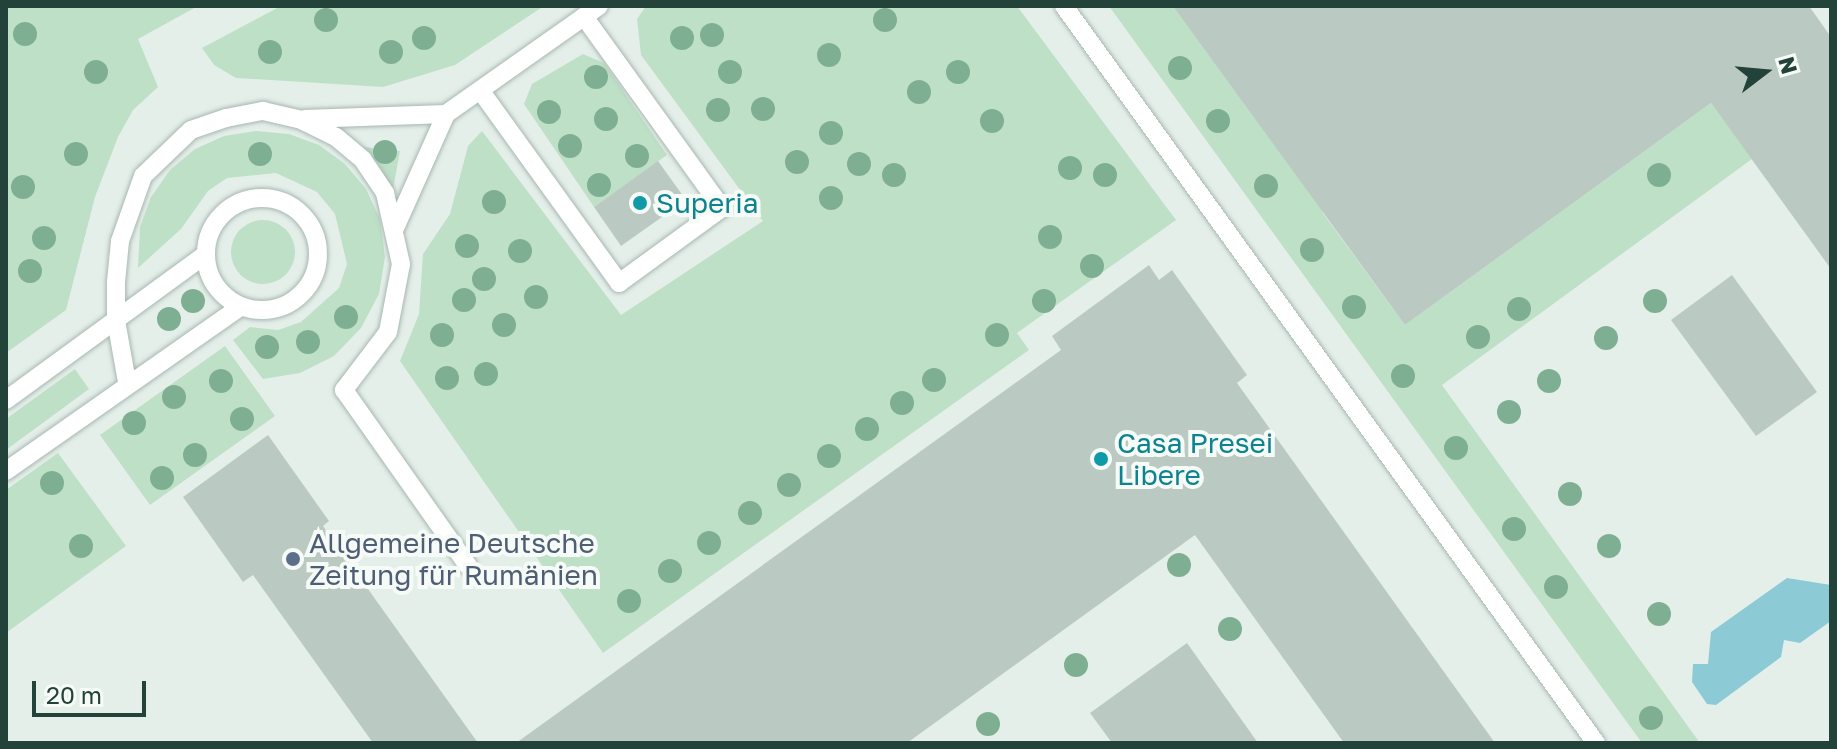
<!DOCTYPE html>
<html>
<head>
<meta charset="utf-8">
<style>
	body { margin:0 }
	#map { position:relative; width:1837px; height:749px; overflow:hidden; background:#e5efea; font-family:"Golos Text",sans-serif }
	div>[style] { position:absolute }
	.green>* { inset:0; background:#bee0c7 }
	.round { border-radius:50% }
	.water>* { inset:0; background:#8ccad5 }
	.building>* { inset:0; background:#bacac3 }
	.roads { filter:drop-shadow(0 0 2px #a7b8b1) drop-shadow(0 0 2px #a7b8b1) }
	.service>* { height:18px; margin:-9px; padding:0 9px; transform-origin:9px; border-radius:9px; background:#fff }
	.service>.ring { margin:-9px; padding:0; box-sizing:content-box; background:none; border:18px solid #fff; border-radius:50% }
	.trees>* { width:24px; height:24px; margin:-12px; border-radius:50%; background:#7faf92 }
	.dots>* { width:22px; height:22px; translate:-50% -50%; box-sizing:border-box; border:4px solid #f6fbf8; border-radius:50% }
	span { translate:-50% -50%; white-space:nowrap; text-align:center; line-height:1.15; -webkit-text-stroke:8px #f6fbf8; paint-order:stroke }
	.culture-label { font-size:28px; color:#0d838f }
	.left { translate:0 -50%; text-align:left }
	.service-label { font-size:28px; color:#4e5e75 }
	.frame { position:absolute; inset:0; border:8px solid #234239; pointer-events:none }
	.north { position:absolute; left:1725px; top:32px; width:80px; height:80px; -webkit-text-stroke:6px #f6fbf8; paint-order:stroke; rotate:74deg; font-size:22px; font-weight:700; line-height:32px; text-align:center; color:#234239 }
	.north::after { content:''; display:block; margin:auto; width:28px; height:36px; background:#234239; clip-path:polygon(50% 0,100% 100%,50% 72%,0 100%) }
	.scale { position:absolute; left:32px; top:681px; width:114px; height:36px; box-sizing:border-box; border:4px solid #234239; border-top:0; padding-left:10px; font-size:24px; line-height:28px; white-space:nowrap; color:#234239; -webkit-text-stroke:6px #f6fbf8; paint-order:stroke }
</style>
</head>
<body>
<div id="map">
	<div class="green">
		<i style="clip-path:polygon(6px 6px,198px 6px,138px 39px,158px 87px,133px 110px,118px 137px,95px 197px,66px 310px,6px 353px)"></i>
		<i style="clip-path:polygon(281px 6px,544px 6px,455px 65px,383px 87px,236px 78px,214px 65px,202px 48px)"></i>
		<i style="clip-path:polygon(646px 6px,1017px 6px,1176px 220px,1017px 333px,1029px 350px,603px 653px,400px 361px,419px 314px,423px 254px,450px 214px,468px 146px,482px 131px,621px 315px,763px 221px,641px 55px,637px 19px)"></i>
		<i style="clip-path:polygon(1109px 6px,1355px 6px,1433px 132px,1322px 212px,1405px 325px,1711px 103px,1752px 159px,1442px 385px,1700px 743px,1642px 743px)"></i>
		<i style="clip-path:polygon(583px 54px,604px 63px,667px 155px,594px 207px,524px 104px,532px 84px)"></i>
		<i style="clip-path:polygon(256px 131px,289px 134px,319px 145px,345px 164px,366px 189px,380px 219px,385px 257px,379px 294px,361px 328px,334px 356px,300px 373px,263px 379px,233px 340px,250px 327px,278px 330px,301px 322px,339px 288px,347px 264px,335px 214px,317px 192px,276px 173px,227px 178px,208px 191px,181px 229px,138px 268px,140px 227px,151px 197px,170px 170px,195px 149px,224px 136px)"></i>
		<i style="clip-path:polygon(355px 146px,400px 151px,392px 195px,379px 166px)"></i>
		<i class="round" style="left:231px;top:220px;width:64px;height:64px"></i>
		<i style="clip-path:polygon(225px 346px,275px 416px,150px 505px,100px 435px)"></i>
		<i style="clip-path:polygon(75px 369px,89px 389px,6px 450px,6px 419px)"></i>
		<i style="clip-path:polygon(58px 453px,126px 546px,6px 633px,6px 490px)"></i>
	</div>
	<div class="water">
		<i style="clip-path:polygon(1787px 578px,1831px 585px,1831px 621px,1800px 643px,1784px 640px,1781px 657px,1716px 705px,1707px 704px,1692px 682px,1693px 664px,1708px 664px,1711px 632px)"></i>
	</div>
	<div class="building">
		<i style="clip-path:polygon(1173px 6px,1809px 6px,1831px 37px,1831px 269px,1711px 103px,1405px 325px)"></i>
		<i style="clip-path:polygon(658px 161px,686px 200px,621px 246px,594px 207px)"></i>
		<i style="clip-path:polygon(1149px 265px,1159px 280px,1172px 270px,1247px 375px,1237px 383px,1495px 743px,1344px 743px,1195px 535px,907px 743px,516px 743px,1061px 350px,1052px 336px)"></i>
		<i style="clip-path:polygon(1732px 275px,1817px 392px,1756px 436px,1671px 320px)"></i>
		<i style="clip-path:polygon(268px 435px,329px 521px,323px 526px,478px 743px,373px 743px,253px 575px,243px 582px,183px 497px)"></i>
		<i style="clip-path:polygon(1187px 643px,1258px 743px,1112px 743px,1090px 713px)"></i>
	</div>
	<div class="roads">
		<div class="service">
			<i style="left:1064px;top:6px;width:909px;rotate:54.18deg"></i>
			<i style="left:480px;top:90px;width:238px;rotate:54.2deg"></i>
			<i style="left:619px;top:283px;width:127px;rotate:-36.1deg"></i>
			<i style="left:722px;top:208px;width:236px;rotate:-125.8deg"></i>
			<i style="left:305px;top:119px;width:141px;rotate:-2deg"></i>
			<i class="ring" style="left:206px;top:198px;width:94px;height:94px"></i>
			<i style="left:395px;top:228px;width:125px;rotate:-65.9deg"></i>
			<i style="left:446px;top:114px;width:187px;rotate:-35.2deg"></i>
			<i style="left:127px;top:382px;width:63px;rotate:-100.1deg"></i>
			<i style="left:116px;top:320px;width:38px;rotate:-90deg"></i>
			<i style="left:116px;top:282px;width:41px;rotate:-84.4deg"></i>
			<i style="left:120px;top:241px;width:69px;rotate:-70.5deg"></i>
			<i style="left:143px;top:176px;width:66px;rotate:-43.8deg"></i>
			<i style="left:191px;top:130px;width:37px;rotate:-19deg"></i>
			<i style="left:226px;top:118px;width:38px;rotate:-11deg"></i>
			<i style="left:263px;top:111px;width:39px;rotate:13deg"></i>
			<i style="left:301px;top:120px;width:39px;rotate:26deg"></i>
			<i style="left:336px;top:137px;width:35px;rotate:40deg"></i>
			<i style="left:363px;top:160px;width:40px;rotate:56deg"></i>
			<i style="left:385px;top:193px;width:73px;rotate:77.3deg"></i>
			<i style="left:401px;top:264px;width:69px;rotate:100.8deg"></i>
			<i style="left:388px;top:332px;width:73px;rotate:127.2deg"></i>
			<i style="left:344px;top:390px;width:215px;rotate:54.8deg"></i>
			<i style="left:6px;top:400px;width:246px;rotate:-36.1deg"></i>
			<i style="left:6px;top:471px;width:286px;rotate:-35deg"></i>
		</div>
	</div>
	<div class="trees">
		<i style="left:326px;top:20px"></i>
		<i style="left:885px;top:20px"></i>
		<i style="left:25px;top:34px"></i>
		<i style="left:712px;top:35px"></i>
		<i style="left:424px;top:38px"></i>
		<i style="left:682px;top:38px"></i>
		<i style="left:270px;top:52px"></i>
		<i style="left:391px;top:52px"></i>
		<i style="left:829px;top:55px"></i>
		<i style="left:1180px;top:68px"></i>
		<i style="left:96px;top:72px"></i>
		<i style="left:730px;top:72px"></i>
		<i style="left:958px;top:72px"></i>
		<i style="left:596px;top:77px"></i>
		<i style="left:919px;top:92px"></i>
		<i style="left:763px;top:109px"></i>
		<i style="left:718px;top:110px"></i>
		<i style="left:549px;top:112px"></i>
		<i style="left:606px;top:119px"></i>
		<i style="left:992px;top:121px"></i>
		<i style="left:1218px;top:121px"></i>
		<i style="left:831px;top:133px"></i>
		<i style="left:570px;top:146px"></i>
		<i style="left:385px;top:152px"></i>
		<i style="left:76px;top:154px"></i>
		<i style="left:260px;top:154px"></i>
		<i style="left:637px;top:156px"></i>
		<i style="left:797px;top:162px"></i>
		<i style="left:859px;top:164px"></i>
		<i style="left:1070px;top:168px"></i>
		<i style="left:894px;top:175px"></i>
		<i style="left:1105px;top:175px"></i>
		<i style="left:1659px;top:175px"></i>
		<i style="left:599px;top:185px"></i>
		<i style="left:1266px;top:186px"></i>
		<i style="left:23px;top:187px"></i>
		<i style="left:831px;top:198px"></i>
		<i style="left:494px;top:202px"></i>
		<i style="left:1050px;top:237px"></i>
		<i style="left:44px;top:238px"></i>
		<i style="left:467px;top:246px"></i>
		<i style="left:1312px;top:250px"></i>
		<i style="left:520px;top:251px"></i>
		<i style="left:1092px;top:266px"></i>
		<i style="left:30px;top:271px"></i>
		<i style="left:484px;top:279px"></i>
		<i style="left:536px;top:297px"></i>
		<i style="left:464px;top:300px"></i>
		<i style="left:193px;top:301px"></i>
		<i style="left:1044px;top:301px"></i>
		<i style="left:1655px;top:301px"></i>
		<i style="left:1354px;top:307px"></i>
		<i style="left:1519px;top:309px"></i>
		<i style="left:346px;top:317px"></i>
		<i style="left:169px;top:319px"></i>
		<i style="left:504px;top:325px"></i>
		<i style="left:442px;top:335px"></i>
		<i style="left:997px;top:335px"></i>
		<i style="left:1478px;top:337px"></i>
		<i style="left:1606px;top:338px"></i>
		<i style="left:308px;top:342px"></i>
		<i style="left:267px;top:347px"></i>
		<i style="left:486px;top:374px"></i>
		<i style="left:1403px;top:376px"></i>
		<i style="left:447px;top:378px"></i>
		<i style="left:934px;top:380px"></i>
		<i style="left:221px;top:381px"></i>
		<i style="left:1549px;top:381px"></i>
		<i style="left:174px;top:397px"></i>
		<i style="left:902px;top:403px"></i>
		<i style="left:1509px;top:412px"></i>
		<i style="left:242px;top:419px"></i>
		<i style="left:134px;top:423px"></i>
		<i style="left:867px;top:429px"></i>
		<i style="left:1456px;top:448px"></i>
		<i style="left:195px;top:455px"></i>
		<i style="left:829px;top:456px"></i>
		<i style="left:162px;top:478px"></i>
		<i style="left:52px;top:483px"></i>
		<i style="left:789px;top:485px"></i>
		<i style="left:1570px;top:494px"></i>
		<i style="left:750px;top:513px"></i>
		<i style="left:1514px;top:529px"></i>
		<i style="left:709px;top:543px"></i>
		<i style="left:81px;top:546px"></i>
		<i style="left:1609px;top:546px"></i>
		<i style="left:1179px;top:565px"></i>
		<i style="left:670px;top:571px"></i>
		<i style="left:1556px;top:587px"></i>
		<i style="left:629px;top:601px"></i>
		<i style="left:1659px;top:614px"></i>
		<i style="left:1230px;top:629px"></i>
		<i style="left:1076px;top:665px"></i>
		<i style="left:1651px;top:718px"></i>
		<i style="left:988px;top:724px"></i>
	</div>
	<div class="dots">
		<i style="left:640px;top:203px;background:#0f9aa8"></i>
		<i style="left:1101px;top:459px;background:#0f9aa8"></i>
		<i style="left:293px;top:559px;background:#5c6f8a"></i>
	</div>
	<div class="culture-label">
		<span class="left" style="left:656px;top:203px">Superia</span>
		<span class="left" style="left:1117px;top:459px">Casa Presei<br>Libere</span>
	</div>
	<div class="service-label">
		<span class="left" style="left:309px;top:559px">Allgemeine Deutsche<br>Zeitung für Rumänien</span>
	</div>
	<div class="frame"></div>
	<div class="north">N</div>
	<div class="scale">20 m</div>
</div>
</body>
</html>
